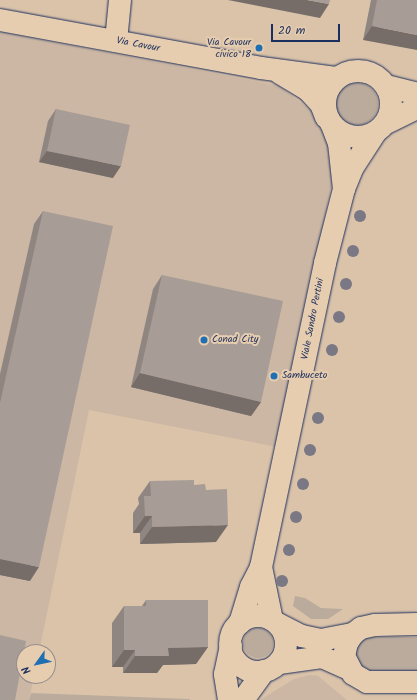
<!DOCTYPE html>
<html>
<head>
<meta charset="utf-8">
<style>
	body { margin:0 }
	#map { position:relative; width:417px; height:700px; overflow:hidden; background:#dbc3aa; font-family:Kalam,sans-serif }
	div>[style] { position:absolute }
	.built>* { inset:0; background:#ccb7a4 }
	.green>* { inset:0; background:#bbab9d }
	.round { border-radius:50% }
	.roads { filter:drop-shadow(0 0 1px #1b2f5e) drop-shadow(0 0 1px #1b2f5e) }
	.minor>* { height:22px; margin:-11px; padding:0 11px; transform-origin:11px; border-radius:11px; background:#e7cdaf }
	.minor>.ring { margin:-11px; padding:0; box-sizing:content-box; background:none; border:22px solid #e7cdaf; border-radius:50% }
	.trees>* { width:12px; height:12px; margin:-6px; border-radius:50%; background:#7a7884 }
	.wall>* { inset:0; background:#908681 }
	.shaded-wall>* { inset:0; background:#766d69 }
	.building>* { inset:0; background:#a89c96 }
	.dots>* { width:11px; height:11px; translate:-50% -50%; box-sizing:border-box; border:2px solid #e7cdaf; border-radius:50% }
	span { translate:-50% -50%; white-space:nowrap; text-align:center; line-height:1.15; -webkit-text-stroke:4px #e7cdaf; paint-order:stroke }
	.poi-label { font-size:10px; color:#1b2f5e }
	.right { translate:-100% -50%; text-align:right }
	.left { translate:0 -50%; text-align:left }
	.street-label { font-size:10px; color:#1b2f5e }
	.north { position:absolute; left:16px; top:644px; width:40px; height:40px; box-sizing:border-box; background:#e7cdaf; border:1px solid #958e8f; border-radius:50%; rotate:237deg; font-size:11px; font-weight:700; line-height:16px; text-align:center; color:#1b2f5e }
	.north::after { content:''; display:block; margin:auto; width:14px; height:18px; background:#1f6fb2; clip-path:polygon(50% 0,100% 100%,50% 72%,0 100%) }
	.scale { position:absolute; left:271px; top:24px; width:69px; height:18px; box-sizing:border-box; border:2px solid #1b2f5e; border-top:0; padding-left:5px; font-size:12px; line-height:14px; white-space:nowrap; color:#1b2f5e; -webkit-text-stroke:3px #e7cdaf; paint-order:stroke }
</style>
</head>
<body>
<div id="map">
	<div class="built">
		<i style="clip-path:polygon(0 32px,279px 86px,319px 117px,336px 163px,277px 447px,89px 410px,39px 652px,24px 652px,24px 676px,34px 676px,29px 700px,0 700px)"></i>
		<i style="clip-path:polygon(309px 675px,318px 676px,347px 700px,260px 700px,294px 679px)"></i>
	</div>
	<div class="green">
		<i class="round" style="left:336px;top:83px;width:42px;height:42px"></i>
		<i style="clip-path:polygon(295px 596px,305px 598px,321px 608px,343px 609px,328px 619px,311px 619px,293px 606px)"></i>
		<i class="round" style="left:243px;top:628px;width:30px;height:30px"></i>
		<i style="clip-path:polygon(371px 637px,417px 637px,417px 671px,364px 671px,359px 668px,352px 650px,365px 638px)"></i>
		<i style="clip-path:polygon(31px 693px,189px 699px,190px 700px,29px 700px)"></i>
	</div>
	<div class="roads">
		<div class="minor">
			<i style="left:0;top:20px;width:265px;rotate:10.4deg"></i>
			<i style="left:261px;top:68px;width:77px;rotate:7.5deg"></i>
			<i style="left:116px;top:41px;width:41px;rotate:-84.4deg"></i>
			<i class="ring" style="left:325px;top:71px;width:44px;height:44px"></i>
			<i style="left:280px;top:73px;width:33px;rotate:31deg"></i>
			<i style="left:308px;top:90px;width:19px;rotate:47deg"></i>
			<i style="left:321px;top:104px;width:14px;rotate:69deg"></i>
			<i style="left:386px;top:86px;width:32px;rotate:14deg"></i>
			<i style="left:386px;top:123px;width:34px;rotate:-26deg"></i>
			<i style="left:332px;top:125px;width:19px;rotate:69deg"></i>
			<i style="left:339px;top:143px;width:46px;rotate:83.8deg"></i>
			<i style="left:261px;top:567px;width:54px;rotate:78.3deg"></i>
			<i class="ring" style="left:230px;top:616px;width:34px;height:34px"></i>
			<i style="left:240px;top:623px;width:38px;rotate:-73deg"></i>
			<i style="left:251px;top:587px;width:22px;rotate:-63deg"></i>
			<i style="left:261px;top:567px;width:311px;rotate:-78.1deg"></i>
			<i style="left:325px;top:263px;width:76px;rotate:-75.6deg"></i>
			<i style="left:344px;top:189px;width:24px;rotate:-68deg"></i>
			<i style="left:353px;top:167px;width:40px;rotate:-57.1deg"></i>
			<i style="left:278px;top:624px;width:27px;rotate:27deg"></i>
			<i style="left:302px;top:636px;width:19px;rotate:12deg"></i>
			<i style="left:321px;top:640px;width:33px;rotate:-11deg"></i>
			<i style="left:353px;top:634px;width:10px;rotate:-37deg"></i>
			<i style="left:361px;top:628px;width:14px;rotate:-12deg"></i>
			<i style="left:375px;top:625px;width:42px;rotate:-1.4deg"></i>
			<i style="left:353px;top:634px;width:11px;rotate:124deg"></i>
			<i style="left:347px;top:643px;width:13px;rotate:103deg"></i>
			<i style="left:344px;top:656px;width:20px;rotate:63deg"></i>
			<i style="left:353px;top:674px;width:16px;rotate:30deg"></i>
			<i style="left:367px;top:682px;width:50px"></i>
			<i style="left:279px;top:663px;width:43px;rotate:-7.9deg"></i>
			<i style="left:322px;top:657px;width:27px;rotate:24deg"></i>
			<i style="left:229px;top:700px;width:26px;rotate:-99deg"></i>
			<i style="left:225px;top:674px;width:29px;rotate:-78deg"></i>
			<i style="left:243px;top:700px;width:36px;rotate:-54deg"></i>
		</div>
	</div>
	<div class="trees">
		<i style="left:360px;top:216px"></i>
		<i style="left:353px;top:251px"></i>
		<i style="left:346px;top:284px"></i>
		<i style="left:339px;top:317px"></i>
		<i style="left:332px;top:350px"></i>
		<i style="left:318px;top:418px"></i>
		<i style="left:310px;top:450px"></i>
		<i style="left:303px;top:484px"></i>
		<i style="left:296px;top:517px"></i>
		<i style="left:289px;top:550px"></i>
		<i style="left:282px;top:581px"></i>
	</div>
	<div class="wall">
		<i style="clip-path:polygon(371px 0,417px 0,363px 40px)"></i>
		<i style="clip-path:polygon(56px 109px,113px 178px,39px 162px,48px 121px)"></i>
		<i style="clip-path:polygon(43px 211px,30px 581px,0 575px,0 374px,34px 224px)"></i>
		<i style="clip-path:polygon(162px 275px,261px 402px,251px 416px,131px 387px,153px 289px)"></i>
		<i style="clip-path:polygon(150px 481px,194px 485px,206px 490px,216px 542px,140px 544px,140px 533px,133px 533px,133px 513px,139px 504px,138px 498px)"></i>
		<i style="clip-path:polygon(146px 600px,208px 647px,196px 664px,163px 665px,157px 673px,123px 673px,123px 667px,112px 667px,112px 623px,124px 606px,142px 606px)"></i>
	</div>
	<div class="shaded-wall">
		<i style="clip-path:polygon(228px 0,307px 0,329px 4px,320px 18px)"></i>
		<i style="clip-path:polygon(372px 26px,417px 35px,417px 50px,363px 40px)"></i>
		<i style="clip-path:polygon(47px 151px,121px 166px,113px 178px,39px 162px)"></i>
		<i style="clip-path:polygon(140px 373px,261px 402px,251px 416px,131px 387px)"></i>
		<i style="clip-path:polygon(145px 516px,152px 516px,140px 533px,133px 533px)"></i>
		<i style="clip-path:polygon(228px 525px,216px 542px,140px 544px,152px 527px)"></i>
		<i style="clip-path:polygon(0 559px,39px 567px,30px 581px,0 575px)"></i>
		<i style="clip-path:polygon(208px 647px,196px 664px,163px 665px,157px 673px,123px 673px,135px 656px,168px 648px)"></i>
		<i style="clip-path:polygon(124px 650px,135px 650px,123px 667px,112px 667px)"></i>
	</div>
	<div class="building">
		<i style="clip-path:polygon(307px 0,330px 0,329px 4px)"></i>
		<i style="clip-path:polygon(377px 0,417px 0,417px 35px,372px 26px)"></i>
		<i style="clip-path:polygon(56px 109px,130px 125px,121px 166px,47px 151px)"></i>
		<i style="clip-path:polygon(43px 211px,113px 226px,39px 567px,0 559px,0 403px)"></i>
		<i style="clip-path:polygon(162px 275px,283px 301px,261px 402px,140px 373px)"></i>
		<i style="clip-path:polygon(194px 480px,194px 485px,205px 484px,206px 490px,227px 489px,228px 525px,152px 527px,152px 516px,145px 516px,144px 496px,151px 496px,150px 481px)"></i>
		<i style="clip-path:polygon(146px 600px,208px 600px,208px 647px,168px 648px,169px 656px,135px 656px,135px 650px,124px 650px,124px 606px,146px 606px)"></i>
		<i style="clip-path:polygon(0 635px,26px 641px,15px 700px,0 700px)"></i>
	</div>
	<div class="dots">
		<i style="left:259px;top:48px;background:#1f6fb2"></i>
		<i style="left:204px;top:340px;background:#1f6fb2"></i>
		<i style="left:274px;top:376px;background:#1f6fb2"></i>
	</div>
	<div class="poi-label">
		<span class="right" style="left:251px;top:48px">Via Cavour<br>civico 18</span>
		<span class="left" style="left:212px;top:340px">Conad City</span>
		<span class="left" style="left:282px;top:376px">Sambuceto</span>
	</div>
	<div class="street-label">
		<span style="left:138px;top:45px;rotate:11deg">Via Cavour</span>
		<span style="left:313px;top:319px;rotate:-79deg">Viale Sandro Pertini</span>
	</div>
	<div class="north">N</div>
	<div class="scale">20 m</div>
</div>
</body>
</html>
